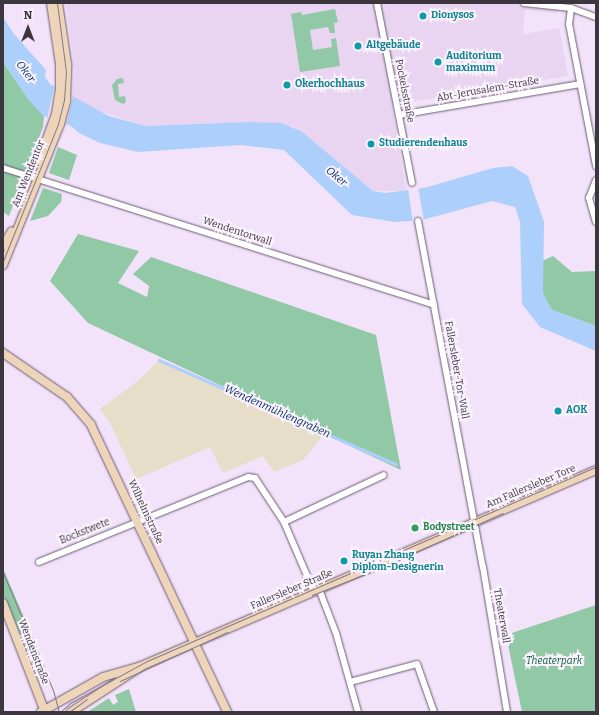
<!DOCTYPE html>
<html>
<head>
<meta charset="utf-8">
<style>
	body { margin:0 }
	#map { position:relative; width:599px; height:715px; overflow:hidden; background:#f2e2fa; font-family:Bitter,serif }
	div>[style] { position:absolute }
	.commercial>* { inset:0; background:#e7dec9 }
	.built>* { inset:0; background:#e9d5f2 }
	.green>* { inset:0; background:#91c9a7 }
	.water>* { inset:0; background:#adcffc }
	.pier>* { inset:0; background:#f2e2fa }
	.stream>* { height:2.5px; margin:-1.25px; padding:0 1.25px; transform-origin:1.25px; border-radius:1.25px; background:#adcffc }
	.roads { filter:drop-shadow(0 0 1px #6a5c71) drop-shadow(0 0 1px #6a5c71) }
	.street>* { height:6px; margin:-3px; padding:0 3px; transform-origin:3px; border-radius:3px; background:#fff }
	.secondary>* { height:8px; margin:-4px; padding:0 4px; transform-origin:4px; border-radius:4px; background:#eed4b9 }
	.tram>* { height:1px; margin:-0.5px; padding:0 0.5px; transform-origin:0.5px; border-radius:0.5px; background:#837988 }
	.dots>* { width:11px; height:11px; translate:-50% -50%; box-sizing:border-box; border:2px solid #faf3fd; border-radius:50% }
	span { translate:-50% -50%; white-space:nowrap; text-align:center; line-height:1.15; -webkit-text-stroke:4px #faf3fd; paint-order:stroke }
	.culture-label { font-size:10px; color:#0d838f; font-weight:700 }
	.left { translate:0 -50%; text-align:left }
	.street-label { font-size:10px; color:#3c363f }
	.leisure-label { font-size:10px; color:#27864d; font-weight:700 }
	.park-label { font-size:10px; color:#055c38; font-style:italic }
	.water-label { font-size:11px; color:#0b3465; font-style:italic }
	.frame { position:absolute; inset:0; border:4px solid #3c363f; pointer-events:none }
	.north { position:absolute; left:8px; top:8px; width:40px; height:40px; -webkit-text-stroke:3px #faf3fd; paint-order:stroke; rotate:0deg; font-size:11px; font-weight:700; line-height:16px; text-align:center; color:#3c363f }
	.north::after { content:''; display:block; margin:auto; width:14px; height:18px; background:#3c363f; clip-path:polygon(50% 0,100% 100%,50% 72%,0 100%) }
</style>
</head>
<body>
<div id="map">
	<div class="commercial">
		<i style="clip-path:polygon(159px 360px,325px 433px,303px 460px,274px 472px,263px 456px,223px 473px,210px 447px,136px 479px,111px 425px,100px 409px,137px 382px)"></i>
	</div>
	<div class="built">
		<i style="clip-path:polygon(66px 3px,569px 3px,556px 13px,525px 10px,523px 34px,559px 28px,568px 76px,392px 105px,406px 191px,373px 191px,301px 131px,292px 126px,249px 122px,146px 126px,93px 109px,73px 97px,74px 66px)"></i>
	</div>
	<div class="green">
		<i style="clip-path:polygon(335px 9px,338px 22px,334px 23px,335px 33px,330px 33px,328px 27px,310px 30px,313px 50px,332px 47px,331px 39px,336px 38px,340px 66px,300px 72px,291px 14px,301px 12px,302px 15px)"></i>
		<i style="clip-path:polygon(3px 62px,29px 100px,44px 116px,43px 127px,9px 216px,3px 212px)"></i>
		<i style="clip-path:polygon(123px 78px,124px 83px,118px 84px,119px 97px,125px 96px,126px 102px,123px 104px,115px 100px,112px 85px,117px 79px)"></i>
		<i style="clip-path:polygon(58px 147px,77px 155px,69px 180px,49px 173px)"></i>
		<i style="clip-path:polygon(43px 188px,62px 194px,61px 202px,48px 216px,30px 221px)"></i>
		<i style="clip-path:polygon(78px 234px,139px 251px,118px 283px,147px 297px,149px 286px,133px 274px,151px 257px,376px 335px,401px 470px,88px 323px,50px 281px)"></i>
		<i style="clip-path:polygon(553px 256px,572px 272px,596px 271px,596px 326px,552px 310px,548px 304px,543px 293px,542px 261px)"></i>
		<i style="clip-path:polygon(3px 568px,40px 655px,47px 672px,38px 675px,3px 594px)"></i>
		<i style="clip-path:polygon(596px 605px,596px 712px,522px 712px,506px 635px)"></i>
		<i style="clip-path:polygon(129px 689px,136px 712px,87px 712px,109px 698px,113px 705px,118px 702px,115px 695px)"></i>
	</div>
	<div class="water">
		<i style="clip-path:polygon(3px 17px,14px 34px,46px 70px,45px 77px,50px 84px,109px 116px,146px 126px,249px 122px,281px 123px,301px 131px,373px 191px,385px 193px,424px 188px,493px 168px,512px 166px,528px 176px,544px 222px,543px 293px,552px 310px,596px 326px,596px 351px,540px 327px,522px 304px,520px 222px,515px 207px,492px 201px,422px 220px,395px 222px,352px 215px,284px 150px,241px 145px,138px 152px,100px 143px,79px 133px,71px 126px,44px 116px,29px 100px,3px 62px)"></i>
	</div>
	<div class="pier">
		<i style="clip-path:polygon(54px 87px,73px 97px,66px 126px,47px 119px)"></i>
		<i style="clip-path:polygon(418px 187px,424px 221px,413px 223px,408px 188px)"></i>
	</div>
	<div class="stream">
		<i style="left:159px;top:360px;width:259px;rotate:23.7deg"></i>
	</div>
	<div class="roads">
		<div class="street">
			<i style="left:377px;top:3px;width:183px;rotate:79deg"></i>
			<i style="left:524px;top:3px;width:47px;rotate:6.1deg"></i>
			<i style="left:571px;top:8px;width:27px;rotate:20deg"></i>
			<i style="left:571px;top:8px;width:16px;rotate:97deg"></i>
			<i style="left:569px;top:24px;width:145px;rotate:79.2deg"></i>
			<i style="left:399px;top:115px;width:184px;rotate:-9.7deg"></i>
			<i style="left:3px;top:168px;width:452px;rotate:17.6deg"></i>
			<i style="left:596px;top:180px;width:19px;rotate:111deg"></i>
			<i style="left:589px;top:198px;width:25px;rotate:74deg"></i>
			<i style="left:418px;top:221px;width:352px;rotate:79.4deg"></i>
			<i style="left:483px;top:567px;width:147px;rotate:80.6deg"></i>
			<i style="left:284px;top:522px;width:110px;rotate:-25.2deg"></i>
			<i style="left:39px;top:562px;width:226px;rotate:-22.1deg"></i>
			<i style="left:248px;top:477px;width:7px;rotate:8deg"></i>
			<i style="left:255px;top:478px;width:53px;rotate:56.6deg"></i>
			<i style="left:284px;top:522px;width:76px;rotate:66.8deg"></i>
			<i style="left:319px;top:589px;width:47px;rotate:68.9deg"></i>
			<i style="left:336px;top:633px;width:82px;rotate:74.4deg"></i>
			<i style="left:350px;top:682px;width:69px;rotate:-15deg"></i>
			<i style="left:417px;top:664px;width:51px;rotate:70.5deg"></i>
		</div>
		<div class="secondary">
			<i style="left:39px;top:161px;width:50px;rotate:-70.1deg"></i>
			<i style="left:56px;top:114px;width:24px;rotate:-81deg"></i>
			<i style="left:60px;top:90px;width:26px;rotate:-90deg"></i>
			<i style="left:60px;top:64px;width:62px;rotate:-98.4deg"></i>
			<i style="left:3px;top:246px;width:17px;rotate:-59deg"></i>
			<i style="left:3px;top:265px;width:152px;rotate:-68deg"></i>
			<i style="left:60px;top:124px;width:24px;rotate:-75deg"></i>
			<i style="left:66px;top:101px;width:37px;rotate:-88deg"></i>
			<i style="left:67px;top:64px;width:62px;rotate:-98.4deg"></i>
			<i style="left:3px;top:353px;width:78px;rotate:34.5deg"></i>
			<i style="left:67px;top:397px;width:37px;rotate:49deg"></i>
			<i style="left:91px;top:425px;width:318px;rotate:64.6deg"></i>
			<i style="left:3px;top:603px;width:117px;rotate:68.9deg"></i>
			<i style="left:41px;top:712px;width:71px;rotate:-29.4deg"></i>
			<i style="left:103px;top:677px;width:40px;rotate:-16deg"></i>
			<i style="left:141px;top:666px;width:495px;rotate:-23.3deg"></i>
			<i style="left:71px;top:712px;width:82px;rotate:-33.1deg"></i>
		</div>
	</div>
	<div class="tram">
		<i style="left:3px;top:261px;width:148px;rotate:-68.1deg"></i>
		<i style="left:58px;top:124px;width:25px;rotate:-76deg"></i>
		<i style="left:64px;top:100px;width:28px;rotate:-86deg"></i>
		<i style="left:66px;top:72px;width:70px;rotate:-97.4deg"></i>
		<i style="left:3px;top:573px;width:127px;rotate:66.9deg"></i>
		<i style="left:53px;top:690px;width:23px;rotate:75deg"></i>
		<i style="left:312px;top:595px;width:69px;rotate:-21.3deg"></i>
		<i style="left:376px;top:570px;width:139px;rotate:-24.2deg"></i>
		<i style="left:120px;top:681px;width:118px;rotate:-24.6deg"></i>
		<i style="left:60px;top:712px;width:13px;rotate:-42deg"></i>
		<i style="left:70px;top:703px;width:88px;rotate:-28.6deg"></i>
		<i style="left:147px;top:661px;width:489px;rotate:-23.4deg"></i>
		<i style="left:69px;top:712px;width:22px;rotate:-36deg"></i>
	</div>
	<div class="dots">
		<i style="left:423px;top:16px;background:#0f9aa8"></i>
		<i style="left:358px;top:46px;background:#0f9aa8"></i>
		<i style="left:438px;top:62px;background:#0f9aa8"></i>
		<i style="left:287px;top:85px;background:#0f9aa8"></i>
		<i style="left:371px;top:144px;background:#0f9aa8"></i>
		<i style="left:558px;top:411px;background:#0f9aa8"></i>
		<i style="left:415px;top:528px;background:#2e9e5b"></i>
		<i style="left:344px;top:561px;background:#0f9aa8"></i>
	</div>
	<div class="culture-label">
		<span class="left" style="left:431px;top:16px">Dionysos</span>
		<span class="left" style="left:366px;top:46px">Altgebäude</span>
		<span class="left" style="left:446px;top:62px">Auditorium<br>maximum</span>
		<span class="left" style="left:295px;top:85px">Okerhochhaus</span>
		<span class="left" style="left:379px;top:144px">Studierendenhaus</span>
		<span class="left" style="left:566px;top:411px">AOK</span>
		<span class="left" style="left:352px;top:561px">Ruyan Zhang<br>Diplom-Designerin</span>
	</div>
	<div class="street-label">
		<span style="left:488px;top:90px;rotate:-10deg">Abt-Jerusalem-Straße</span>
		<span style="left:404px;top:91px;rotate:79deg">Pockelsstraße</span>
		<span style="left:29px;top:174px;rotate:-68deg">Am Wendentor</span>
		<span style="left:237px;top:232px;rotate:18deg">Wendentorwall</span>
		<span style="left:456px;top:370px;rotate:80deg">Fallersleber-Tor-Wall</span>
		<span style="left:531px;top:487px;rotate:-23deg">Am Fallersleber Tore</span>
		<span style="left:145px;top:512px;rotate:65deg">Wilhelmstraße</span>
		<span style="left:85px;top:532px;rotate:-22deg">Bockstwete</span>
		<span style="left:292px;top:590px;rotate:-23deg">Fallersleber Straße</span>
		<span style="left:501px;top:616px;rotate:80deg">Theaterwall</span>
		<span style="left:33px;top:652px;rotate:69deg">Wendenstraße</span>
	</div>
	<div class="leisure-label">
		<span class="left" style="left:423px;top:528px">Bodystreet</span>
	</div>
	<div class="park-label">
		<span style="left:554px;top:662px">Theaterpark</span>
	</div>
	<div class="water-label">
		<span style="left:25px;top:72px;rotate:53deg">Oker</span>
		<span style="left:336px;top:177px;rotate:40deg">Oker</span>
		<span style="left:277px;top:412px;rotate:24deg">Wendenmühlengraben</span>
	</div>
	<div class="frame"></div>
	<div class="north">N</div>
</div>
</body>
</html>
